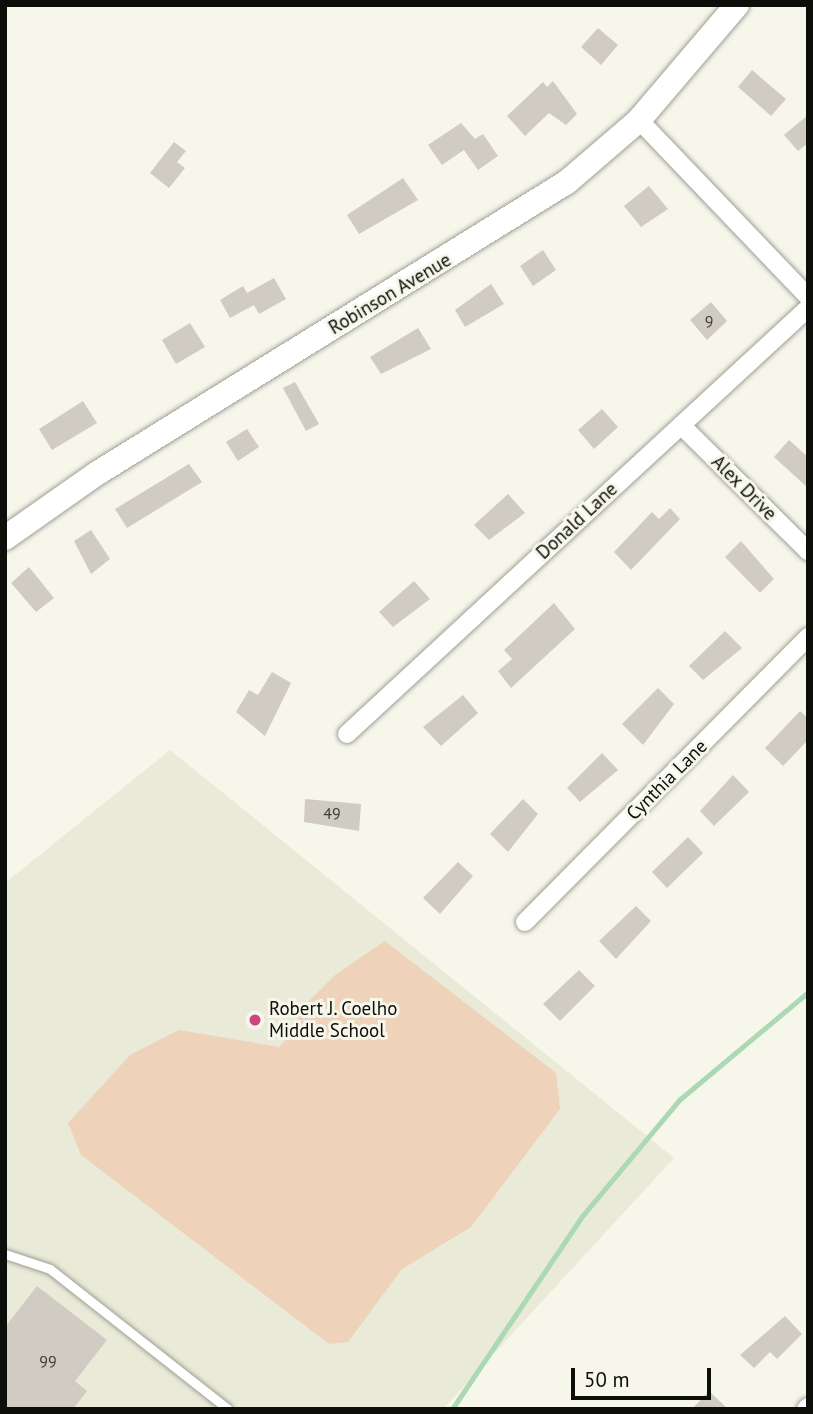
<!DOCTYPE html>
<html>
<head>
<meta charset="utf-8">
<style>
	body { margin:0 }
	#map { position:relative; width:813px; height:1414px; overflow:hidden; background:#f6f6eb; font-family:"PT Sans",sans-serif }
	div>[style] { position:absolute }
	.built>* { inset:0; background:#eaead9 }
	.green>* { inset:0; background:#eed2b9 }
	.stream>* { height:5px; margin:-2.5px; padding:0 2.5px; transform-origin:2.5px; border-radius:2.5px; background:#acd9b3 }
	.building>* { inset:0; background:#d1ccc3 }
	.roads { filter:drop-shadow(0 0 2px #9f9f95) drop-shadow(0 0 2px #9f9f95) }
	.lane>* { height:9px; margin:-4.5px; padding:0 4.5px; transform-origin:4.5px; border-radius:4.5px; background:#fff }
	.street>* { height:18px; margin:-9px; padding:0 9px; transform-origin:9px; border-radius:9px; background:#fff }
	.secondary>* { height:24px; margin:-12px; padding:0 12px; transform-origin:12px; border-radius:12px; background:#fff }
	.dots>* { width:19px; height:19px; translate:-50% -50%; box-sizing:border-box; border:4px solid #f6f6eb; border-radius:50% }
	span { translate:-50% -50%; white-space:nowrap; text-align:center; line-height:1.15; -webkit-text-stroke:6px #f6f6eb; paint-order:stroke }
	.number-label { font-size:16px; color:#3e3d38 }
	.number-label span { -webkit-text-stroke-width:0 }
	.street-label { font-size:19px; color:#0d0d09 }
	.poi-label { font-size:19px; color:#0d0d09 }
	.left { translate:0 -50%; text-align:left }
	.frame { position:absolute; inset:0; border:7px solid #0d0d09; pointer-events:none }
	.scale { position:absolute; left:571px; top:1368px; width:140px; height:32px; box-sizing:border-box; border:4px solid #0d0d09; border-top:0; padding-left:9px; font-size:21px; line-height:24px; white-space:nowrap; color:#0d0d09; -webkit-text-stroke:5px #f6f6eb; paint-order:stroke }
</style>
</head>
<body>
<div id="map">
	<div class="built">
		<i style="clip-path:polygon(170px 750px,674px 1158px,443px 1409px,5px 1409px,5px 883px)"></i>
	</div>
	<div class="green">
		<i style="clip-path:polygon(385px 941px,556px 1073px,560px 1109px,471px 1227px,402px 1269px,348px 1342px,329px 1344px,81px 1155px,68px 1123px,130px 1055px,179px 1030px,279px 1047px,294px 1031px,301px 1009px,335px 975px)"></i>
	</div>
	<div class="stream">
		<i style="left:452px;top:1409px;width:234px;rotate:-56deg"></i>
		<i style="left:583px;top:1215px;width:150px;rotate:-50.1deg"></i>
		<i style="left:679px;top:1100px;width:168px;rotate:-39.9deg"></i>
	</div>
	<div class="building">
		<i style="clip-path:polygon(598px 28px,618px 45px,601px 65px,581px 47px)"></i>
		<i style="clip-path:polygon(752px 70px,786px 99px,771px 116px,738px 87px)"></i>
		<i style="clip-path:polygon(553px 81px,577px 114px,566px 125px,549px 113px,525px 136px,507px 116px,543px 82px,547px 87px)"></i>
		<i style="clip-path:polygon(808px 115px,808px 143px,798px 151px,784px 135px)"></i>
		<i style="clip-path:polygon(461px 123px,475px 139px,483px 134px,498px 156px,478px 170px,464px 150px,442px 165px,428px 145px)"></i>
		<i style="clip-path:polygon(174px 142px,186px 151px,177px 162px,185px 168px,169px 188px,150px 173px)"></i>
		<i style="clip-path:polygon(403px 178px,418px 200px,359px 234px,347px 215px)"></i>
		<i style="clip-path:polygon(649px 186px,668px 209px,641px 227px,624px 206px)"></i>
		<i style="clip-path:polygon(543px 250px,556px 270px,533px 286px,520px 266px)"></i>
		<i style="clip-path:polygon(274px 278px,286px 299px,259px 314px,247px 293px)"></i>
		<i style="clip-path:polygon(491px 284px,504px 304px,465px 327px,455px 310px)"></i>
		<i style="clip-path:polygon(243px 286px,254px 305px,230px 318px,220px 300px)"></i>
		<i style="clip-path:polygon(711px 302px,727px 321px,707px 340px,690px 320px)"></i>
		<i style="clip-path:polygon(190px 323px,205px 347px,176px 364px,162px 340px)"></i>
		<i style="clip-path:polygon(418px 328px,431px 349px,381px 374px,370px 357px)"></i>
		<i style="clip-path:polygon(295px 382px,319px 424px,306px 431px,283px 388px)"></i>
		<i style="clip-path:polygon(83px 401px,97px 423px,52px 450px,39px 429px)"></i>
		<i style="clip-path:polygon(602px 409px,618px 427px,594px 449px,578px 430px)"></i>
		<i style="clip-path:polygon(247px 429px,259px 447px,238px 461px,226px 442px)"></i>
		<i style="clip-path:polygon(789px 440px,808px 457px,808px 488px,774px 457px)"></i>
		<i style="clip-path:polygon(189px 464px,202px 482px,127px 528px,115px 509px)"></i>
		<i style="clip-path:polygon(508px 494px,525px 513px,489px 540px,474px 525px)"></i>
		<i style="clip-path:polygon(670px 508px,680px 519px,631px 570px,614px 552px,652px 512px,659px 519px)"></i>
		<i style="clip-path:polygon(91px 530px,110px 559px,91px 574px,74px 541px)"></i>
		<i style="clip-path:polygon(741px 541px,774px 579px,760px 593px,725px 557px)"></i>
		<i style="clip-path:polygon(29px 567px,54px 598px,36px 612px,11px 583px)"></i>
		<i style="clip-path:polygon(414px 581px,430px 599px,393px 627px,379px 612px)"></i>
		<i style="clip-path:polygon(554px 603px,575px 629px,511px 688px,498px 671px,512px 659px,504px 650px)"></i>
		<i style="clip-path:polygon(725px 631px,742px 648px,703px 680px,689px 666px)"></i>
		<i style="clip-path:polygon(272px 672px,291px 683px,265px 736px,236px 712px,249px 690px,258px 695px)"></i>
		<i style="clip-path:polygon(658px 688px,674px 704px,643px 745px,622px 724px)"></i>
		<i style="clip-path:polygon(463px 695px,478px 713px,441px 746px,423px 727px)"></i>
		<i style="clip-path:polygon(800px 711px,808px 718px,808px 740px,783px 766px,765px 748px)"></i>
		<i style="clip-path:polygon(602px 753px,618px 770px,580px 802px,567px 788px)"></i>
		<i style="clip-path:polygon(733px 775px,749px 792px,714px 826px,700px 811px)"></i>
		<i style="clip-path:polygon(305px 799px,361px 804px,359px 831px,304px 822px)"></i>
		<i style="clip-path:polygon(523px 799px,538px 814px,508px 852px,490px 834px)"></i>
		<i style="clip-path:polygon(688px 837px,703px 853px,667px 888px,652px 872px)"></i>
		<i style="clip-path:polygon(458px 862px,473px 876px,440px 914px,423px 898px)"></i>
		<i style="clip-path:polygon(636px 906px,651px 921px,616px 959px,599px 941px)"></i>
		<i style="clip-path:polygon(579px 970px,595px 986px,560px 1021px,543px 1004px)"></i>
		<i style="clip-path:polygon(37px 1286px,107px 1340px,75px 1381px,87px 1391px,73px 1409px,5px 1409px,5px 1327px)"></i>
		<i style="clip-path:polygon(785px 1316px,802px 1334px,777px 1359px,770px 1352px,754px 1368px,740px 1355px)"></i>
		<i style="clip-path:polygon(709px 1391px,728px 1409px,692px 1409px)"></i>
	</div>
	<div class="roads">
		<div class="lane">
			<i style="left:5px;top:1254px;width:47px;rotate:18.4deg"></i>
			<i style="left:50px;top:1269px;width:226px;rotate:38.2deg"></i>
		</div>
		<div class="street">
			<i style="left:639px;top:120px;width:245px;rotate:46.3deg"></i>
			<i style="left:681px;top:425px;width:179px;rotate:44.8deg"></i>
			<i style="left:347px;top:734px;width:628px;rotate:-42.74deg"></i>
			<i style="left:525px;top:922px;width:402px;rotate:-45.2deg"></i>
			<i style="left:806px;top:1409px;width:3px;rotate:-45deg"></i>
		</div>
		<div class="secondary">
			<i style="left:5px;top:538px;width:111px;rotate:-35.1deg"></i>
			<i style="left:96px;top:474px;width:554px;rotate:-31.8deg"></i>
			<i style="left:567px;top:182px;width:95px;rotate:-40.7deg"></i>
			<i style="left:639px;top:120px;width:151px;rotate:-49.6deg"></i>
		</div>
	</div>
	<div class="dots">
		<i style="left:255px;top:1020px;background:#ce447d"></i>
	</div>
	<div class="number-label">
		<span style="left:709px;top:321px">9</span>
		<span style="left:332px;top:813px">49</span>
		<span style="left:48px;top:1361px">99</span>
	</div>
	<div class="street-label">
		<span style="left:390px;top:294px;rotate:-31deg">Robinson Avenue</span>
		<span style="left:744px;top:488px;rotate:45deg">Alex Drive</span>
		<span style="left:577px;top:521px;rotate:-43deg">Donald Lane</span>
		<span style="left:667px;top:780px;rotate:-45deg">Cynthia Lane</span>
	</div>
	<div class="poi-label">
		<span class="left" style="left:269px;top:1020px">Robert J. Coelho<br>Middle School</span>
	</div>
	<div class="frame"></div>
	<div class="scale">50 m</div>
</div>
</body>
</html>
